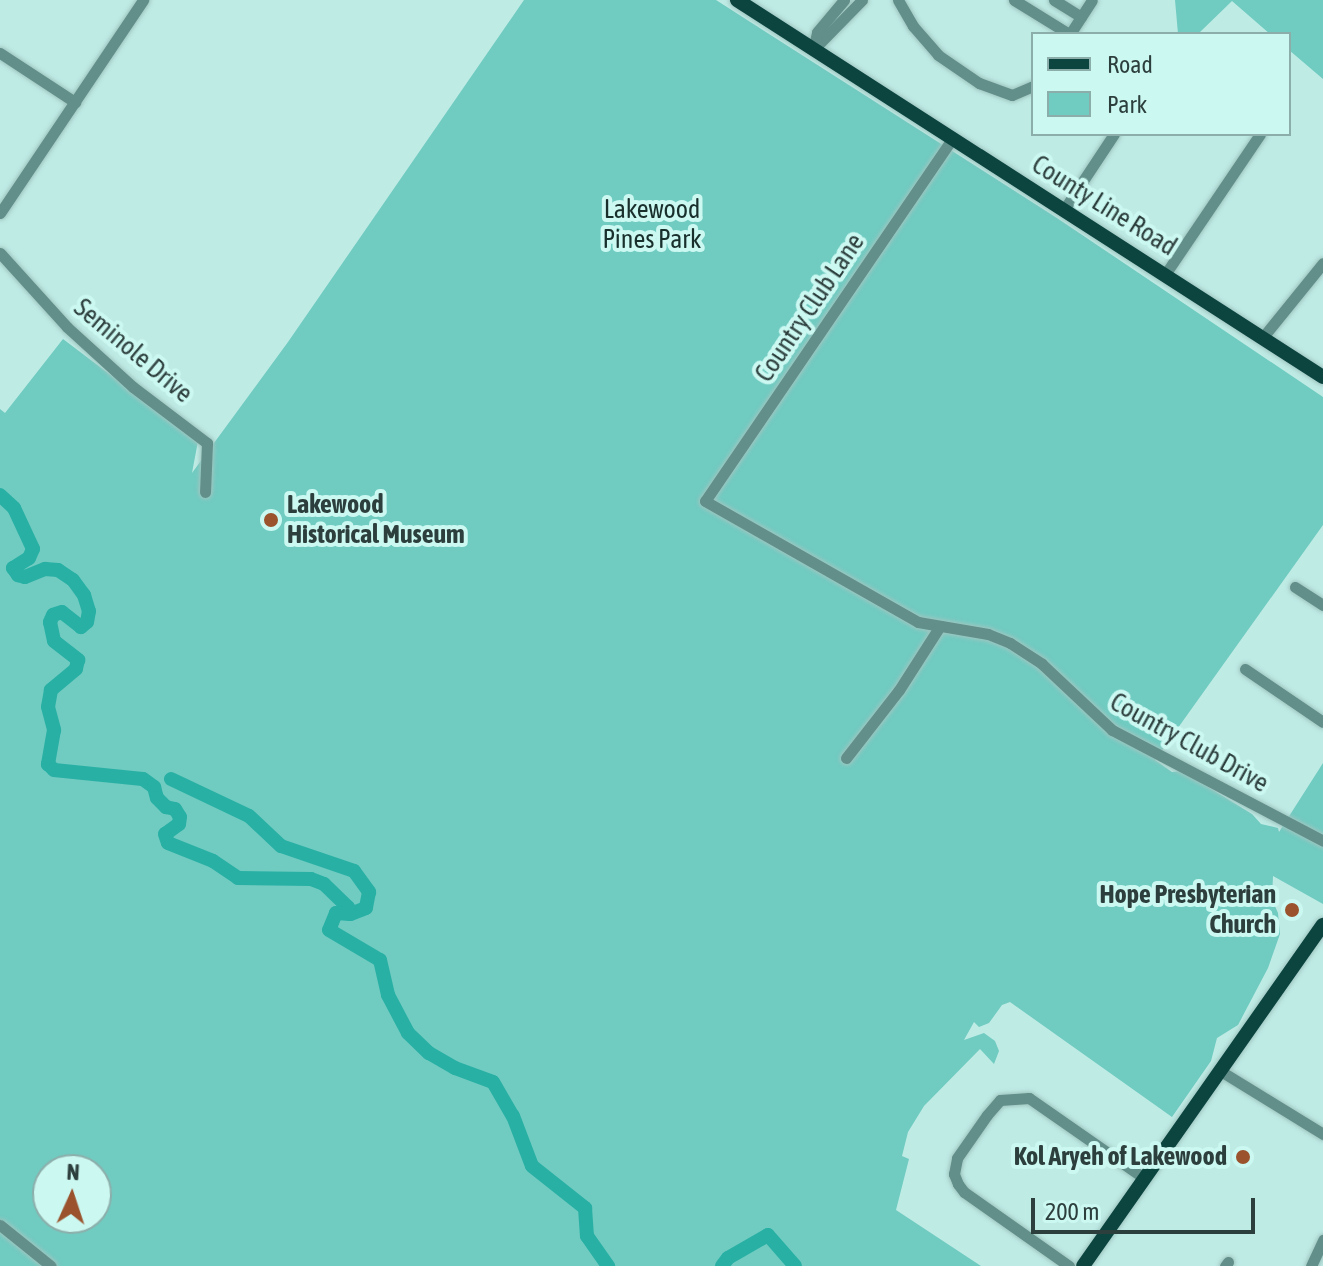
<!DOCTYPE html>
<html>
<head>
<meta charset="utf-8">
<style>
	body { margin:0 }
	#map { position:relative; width:1323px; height:1266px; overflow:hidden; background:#bfebe5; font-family:"Asap Condensed",sans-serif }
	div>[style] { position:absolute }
	.green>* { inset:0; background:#70cbc1 }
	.river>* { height:14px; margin:-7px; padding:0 7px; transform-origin:7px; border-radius:7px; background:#28b0a4 }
	.roads { filter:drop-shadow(0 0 2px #9fc5c0) drop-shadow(0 0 2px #9fc5c0) }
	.minor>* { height:11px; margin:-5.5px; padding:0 5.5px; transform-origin:5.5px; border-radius:5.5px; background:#628f89 }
	.major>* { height:14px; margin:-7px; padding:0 7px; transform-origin:7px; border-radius:7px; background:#0c4540 }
	.dots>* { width:22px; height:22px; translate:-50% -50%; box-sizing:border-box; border:4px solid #ccf8f2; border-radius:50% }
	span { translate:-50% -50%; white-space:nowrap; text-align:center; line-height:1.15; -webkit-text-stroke:8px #ccf8f2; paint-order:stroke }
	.street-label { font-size:26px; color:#2d3f3d }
	.park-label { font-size:26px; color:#192f2c }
	.poi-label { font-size:26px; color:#2d3f3d; font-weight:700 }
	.left { translate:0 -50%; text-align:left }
	.right { translate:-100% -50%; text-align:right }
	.legend { position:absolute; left:1031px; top:32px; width:260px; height:104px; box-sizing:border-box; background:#ccf8f2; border:2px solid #8caeaa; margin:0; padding:10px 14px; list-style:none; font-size:24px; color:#2d3f3d }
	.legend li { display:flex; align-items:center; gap:16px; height:40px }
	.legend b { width:40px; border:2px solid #8caeaa }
	.north { position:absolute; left:32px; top:1154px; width:80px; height:80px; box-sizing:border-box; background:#ccf8f2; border:2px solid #8caeaa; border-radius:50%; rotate:3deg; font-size:22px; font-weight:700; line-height:32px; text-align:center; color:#2d3f3d }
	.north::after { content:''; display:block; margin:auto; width:28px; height:36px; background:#9a532c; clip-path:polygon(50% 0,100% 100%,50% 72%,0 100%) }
	.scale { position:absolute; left:1031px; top:1198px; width:224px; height:36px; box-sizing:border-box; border:4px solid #2d3f3d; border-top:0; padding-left:10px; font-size:24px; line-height:28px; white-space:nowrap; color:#2d3f3d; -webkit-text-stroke:6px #ccf8f2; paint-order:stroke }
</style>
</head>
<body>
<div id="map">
	<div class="green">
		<i style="clip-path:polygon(evenodd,524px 0,716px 0,1057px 218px,1323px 397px,1323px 525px,1155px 760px,1172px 772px,1182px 771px,1252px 814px,1261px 824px,1278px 828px,1279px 832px,1323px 763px,1323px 904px,1273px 876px,1272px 899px,1278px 913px,1280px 934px,1268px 968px,1238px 1025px,1217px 1038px,1211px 1061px,1172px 1117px,1010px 1002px,1002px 1005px,989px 1023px,979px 1027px,974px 1022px,964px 1040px,984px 1033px,995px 1041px,999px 1051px,994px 1064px,980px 1049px,924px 1106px,908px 1132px,902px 1156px,909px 1159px,896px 1210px,981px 1266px,0 1266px,0 409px,5px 413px,63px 339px,198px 441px,192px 473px,288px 342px,524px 0,48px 1170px,96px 1170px,96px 1218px,48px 1218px,48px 1170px)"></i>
		<i style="clip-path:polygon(1175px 0,1323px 0,1323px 79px,1289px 50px,1289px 34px,1270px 34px,1232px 1px,1198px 34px,1178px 34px)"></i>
	</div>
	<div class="river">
		<i style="left:0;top:495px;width:19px;rotate:43deg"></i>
		<i style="left:14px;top:508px;width:45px;rotate:65.1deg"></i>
		<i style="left:33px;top:549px;width:10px;rotate:114deg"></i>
		<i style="left:29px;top:558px;width:19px;rotate:148deg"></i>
		<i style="left:13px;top:568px;width:9px;rotate:54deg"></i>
		<i style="left:18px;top:575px;width:7px;rotate:16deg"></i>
		<i style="left:25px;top:577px;width:22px;rotate:-22deg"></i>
		<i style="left:45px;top:569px;width:13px;rotate:4deg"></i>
		<i style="left:58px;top:570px;width:18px;rotate:34deg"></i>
		<i style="left:73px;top:580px;width:19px;rotate:54deg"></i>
		<i style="left:84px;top:595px;width:17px;rotate:73deg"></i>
		<i style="left:89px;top:611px;width:11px;rotate:100deg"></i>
		<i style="left:87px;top:622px;width:8px;rotate:140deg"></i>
		<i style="left:81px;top:627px;width:24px;rotate:-142deg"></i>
		<i style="left:62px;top:612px;width:9px;rotate:162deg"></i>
		<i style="left:53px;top:615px;width:8px;rotate:113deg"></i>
		<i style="left:50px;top:622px;width:19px;rotate:78deg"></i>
		<i style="left:54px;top:641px;width:31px;rotate:38deg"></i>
		<i style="left:78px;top:660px;width:9px;rotate:103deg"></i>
		<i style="left:76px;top:669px;width:33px;rotate:140deg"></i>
		<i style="left:51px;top:690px;width:17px;rotate:100deg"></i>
		<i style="left:48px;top:707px;width:24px;rotate:75deg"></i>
		<i style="left:54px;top:730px;width:35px;rotate:100deg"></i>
		<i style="left:48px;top:764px;width:8px;rotate:45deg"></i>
		<i style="left:54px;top:770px;width:89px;rotate:5.8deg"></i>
		<i style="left:143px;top:779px;width:14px;rotate:36deg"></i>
		<i style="left:154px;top:787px;width:11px;rotate:75deg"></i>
		<i style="left:157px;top:798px;width:13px;rotate:45deg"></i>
		<i style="left:166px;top:807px;width:9px;rotate:13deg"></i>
		<i style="left:175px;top:809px;width:9px;rotate:58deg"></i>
		<i style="left:180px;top:817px;width:7px;rotate:98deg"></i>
		<i style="left:179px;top:824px;width:17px;rotate:144deg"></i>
		<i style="left:165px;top:834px;width:9px;rotate:72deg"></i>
		<i style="left:168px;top:843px;width:48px;rotate:21.8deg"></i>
		<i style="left:213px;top:861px;width:30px;rotate:34deg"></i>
		<i style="left:238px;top:878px;width:73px;rotate:0.8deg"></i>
		<i style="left:311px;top:879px;width:14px;rotate:21deg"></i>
		<i style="left:324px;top:884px;width:33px;rotate:44deg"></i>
		<i style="left:348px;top:907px;width:7px;rotate:74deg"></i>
		<i style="left:171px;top:779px;width:86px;rotate:25.4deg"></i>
		<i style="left:249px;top:816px;width:44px;rotate:43.2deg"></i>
		<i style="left:281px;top:846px;width:77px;rotate:18.9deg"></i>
		<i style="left:354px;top:871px;width:26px;rotate:54deg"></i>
		<i style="left:369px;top:892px;width:16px;rotate:101deg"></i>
		<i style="left:366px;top:908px;width:17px;rotate:159deg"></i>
		<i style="left:350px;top:914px;width:14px;rotate:-176deg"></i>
		<i style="left:336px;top:913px;width:18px;rotate:112deg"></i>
		<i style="left:329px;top:930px;width:59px;rotate:30.5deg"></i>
		<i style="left:380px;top:960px;width:36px;rotate:77deg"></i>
		<i style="left:388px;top:995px;width:43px;rotate:62.2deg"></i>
		<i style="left:408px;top:1033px;width:29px;rotate:44deg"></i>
		<i style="left:429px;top:1053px;width:30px;rotate:30deg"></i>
		<i style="left:455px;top:1068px;width:40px;rotate:20.2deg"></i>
		<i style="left:493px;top:1082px;width:39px;rotate:60deg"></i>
		<i style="left:513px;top:1116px;width:53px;rotate:69.2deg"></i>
		<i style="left:532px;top:1166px;width:68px;rotate:38.4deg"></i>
		<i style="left:585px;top:1208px;width:28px;rotate:86deg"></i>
		<i style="left:587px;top:1236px;width:37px;rotate:55deg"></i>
		<i style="left:722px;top:1266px;width:10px;rotate:-53deg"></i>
		<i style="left:728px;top:1258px;width:46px;rotate:-29.9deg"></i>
		<i style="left:768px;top:1235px;width:41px;rotate:48.9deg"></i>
	</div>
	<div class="roads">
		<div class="minor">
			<i style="left:898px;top:0;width:30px;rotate:60deg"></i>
			<i style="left:913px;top:26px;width:38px;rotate:49deg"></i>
			<i style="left:938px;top:55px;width:50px;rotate:34.3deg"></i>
			<i style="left:979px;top:83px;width:35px;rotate:20deg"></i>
			<i style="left:1012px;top:95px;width:23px;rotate:-23deg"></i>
			<i style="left:1014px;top:0;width:65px;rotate:31.7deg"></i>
			<i style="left:1054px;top:0;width:32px;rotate:32deg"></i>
			<i style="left:1070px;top:34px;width:40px;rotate:-57.1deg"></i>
			<i style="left:813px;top:50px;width:70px;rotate:-45.6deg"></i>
			<i style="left:813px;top:50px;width:18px;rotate:-77deg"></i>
			<i style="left:817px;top:32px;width:42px;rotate:-49.8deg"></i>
			<i style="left:0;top:53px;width:90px;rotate:33.2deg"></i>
			<i style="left:952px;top:139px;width:438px;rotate:124.3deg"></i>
			<i style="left:705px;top:501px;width:245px;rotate:29.6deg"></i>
			<i style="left:918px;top:622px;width:71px;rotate:9.7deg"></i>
			<i style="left:988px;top:634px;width:24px;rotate:22deg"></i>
			<i style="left:1010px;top:643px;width:38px;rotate:33deg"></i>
			<i style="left:1042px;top:664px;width:96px;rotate:43.3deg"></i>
			<i style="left:1112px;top:730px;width:238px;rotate:27.7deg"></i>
			<i style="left:1065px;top:208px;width:89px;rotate:-56.5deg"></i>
			<i style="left:0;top:213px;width:257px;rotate:-56.1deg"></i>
			<i style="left:0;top:253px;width:100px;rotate:47.8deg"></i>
			<i style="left:67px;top:327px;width:89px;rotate:42.3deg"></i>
			<i style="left:133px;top:387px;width:93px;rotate:37.1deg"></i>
			<i style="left:207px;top:443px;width:49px;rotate:92.3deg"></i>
			<i style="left:1166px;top:273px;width:168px;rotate:-55.9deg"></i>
			<i style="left:1263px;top:337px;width:95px;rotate:-51deg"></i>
			<i style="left:1295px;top:587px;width:33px;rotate:33deg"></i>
			<i style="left:1245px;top:669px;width:94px;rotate:34.2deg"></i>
			<i style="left:846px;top:758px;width:86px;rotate:-52.1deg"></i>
			<i style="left:899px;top:690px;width:76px;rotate:-57.4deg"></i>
			<i style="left:1219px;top:1070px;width:122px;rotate:31.6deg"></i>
			<i style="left:0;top:1225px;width:65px;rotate:38.8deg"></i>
			<i style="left:1069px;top:1266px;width:128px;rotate:-144.8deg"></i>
			<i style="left:964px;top:1192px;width:10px;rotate:-127deg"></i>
			<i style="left:958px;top:1184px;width:11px;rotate:-112deg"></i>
			<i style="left:954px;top:1174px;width:16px;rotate:-79deg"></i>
			<i style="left:957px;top:1158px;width:52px;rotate:-55.1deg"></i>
			<i style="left:987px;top:1115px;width:20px;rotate:-49deg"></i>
			<i style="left:1000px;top:1100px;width:29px;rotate:-4deg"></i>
			<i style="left:1029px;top:1098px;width:140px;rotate:34.8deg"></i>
			<i style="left:1225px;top:1266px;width:5px;rotate:-53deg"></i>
			<i style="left:1311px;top:1266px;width:29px;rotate:-65deg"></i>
		</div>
		<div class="major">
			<i style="left:737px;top:0;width:697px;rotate:32.75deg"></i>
			<i style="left:1083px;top:1266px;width:417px;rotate:-54.9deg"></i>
		</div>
	</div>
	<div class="dots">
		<i style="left:271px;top:520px;background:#9a532c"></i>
		<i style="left:1292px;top:910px;background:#9a532c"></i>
		<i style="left:1243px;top:1157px;background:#9a532c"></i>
	</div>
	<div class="street-label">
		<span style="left:1104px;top:206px;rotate:32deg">County Line Road</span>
		<span style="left:810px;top:308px;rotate:-56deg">Country Club Lane</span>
		<span style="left:133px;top:351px;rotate:40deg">Seminole Drive</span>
		<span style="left:1189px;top:743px;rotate:29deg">Country Club Drive</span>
	</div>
	<div class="park-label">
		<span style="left:652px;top:225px">Lakewood<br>Pines Park</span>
	</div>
	<div class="poi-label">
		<span class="left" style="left:287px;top:520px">Lakewood<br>Historical Museum</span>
		<span class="right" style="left:1276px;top:910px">Hope Presbyterian<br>Church</span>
		<span class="right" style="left:1227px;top:1157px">Kol Aryeh of Lakewood</span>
	</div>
	<ul class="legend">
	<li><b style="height:10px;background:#0c4540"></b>Road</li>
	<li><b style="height:22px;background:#70cbc1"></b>Park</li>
	</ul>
	<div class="north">N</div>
	<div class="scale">200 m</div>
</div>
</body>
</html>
